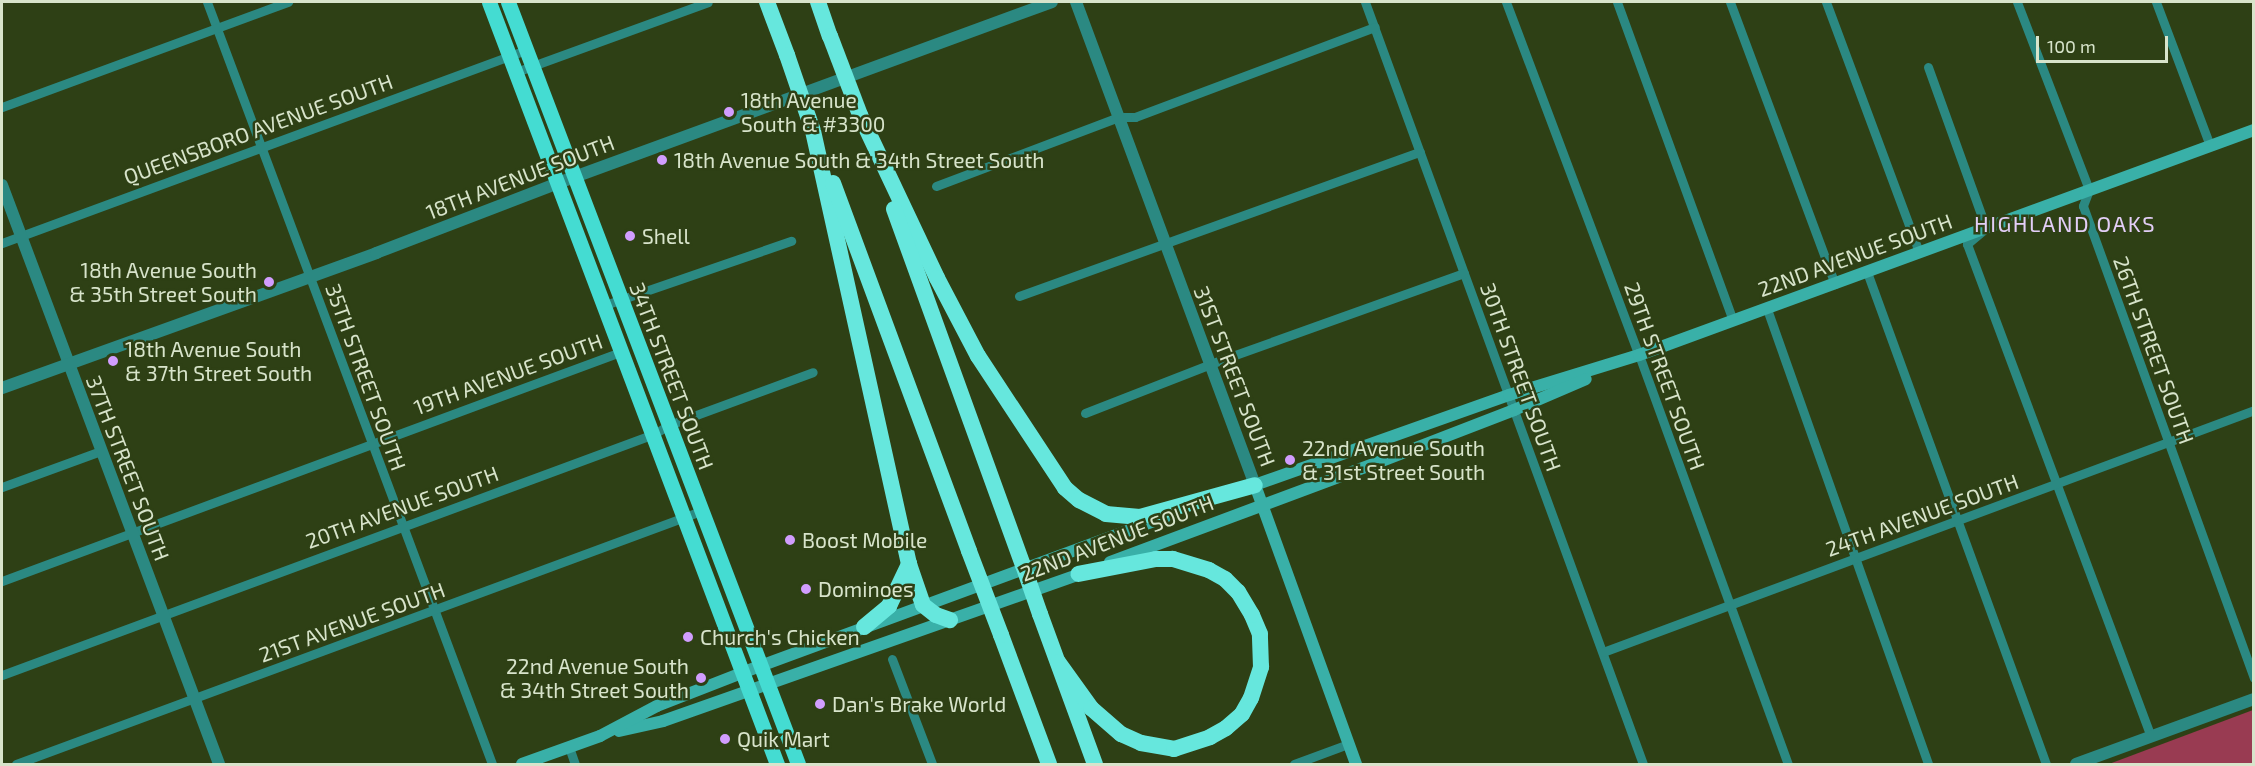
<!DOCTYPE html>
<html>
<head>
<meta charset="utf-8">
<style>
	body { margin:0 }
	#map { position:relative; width:2255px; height:766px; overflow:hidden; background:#2e4015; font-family:"Exo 2",sans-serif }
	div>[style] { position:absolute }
	.green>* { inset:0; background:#993b52 }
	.minor>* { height:9px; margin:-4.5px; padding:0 4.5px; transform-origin:4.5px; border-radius:4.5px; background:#2b8982 }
	.tertiary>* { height:12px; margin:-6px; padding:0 6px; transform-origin:6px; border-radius:6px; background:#2b8982 }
	.secondary>* { height:12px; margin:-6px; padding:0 6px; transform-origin:6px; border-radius:6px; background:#39b0a8 }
	.trunk>* { height:15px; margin:-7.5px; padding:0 7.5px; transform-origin:7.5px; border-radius:7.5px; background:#44dcd2 }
	.motorway>* { height:16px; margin:-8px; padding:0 8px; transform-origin:8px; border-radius:8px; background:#66e7dd }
	.motorway-bridge>* { height:16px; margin:-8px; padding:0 8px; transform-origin:8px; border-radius:8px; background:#66e7dd }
	.dots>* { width:16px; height:16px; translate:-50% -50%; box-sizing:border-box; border:3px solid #2e4015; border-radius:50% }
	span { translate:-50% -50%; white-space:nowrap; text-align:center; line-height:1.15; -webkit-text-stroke:5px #2e4015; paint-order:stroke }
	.poi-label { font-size:21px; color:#d8e4cb }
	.left { translate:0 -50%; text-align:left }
	.right { translate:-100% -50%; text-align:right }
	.street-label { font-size:21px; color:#d8e4cb }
	.neighbourhood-label { font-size:22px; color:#e3cef7; letter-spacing:1.5px }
	.frame { position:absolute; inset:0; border:3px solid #d8e4cb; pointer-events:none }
	.scale { position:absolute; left:2036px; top:36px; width:132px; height:27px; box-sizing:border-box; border:3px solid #d8e4cb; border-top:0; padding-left:8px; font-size:18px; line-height:21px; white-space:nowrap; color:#d8e4cb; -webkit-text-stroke:4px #2e4015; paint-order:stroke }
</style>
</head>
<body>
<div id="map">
	<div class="green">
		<i style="clip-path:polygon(2253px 710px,2253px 764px,2109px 764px)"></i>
	</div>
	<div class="minor">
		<i style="left:207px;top:2px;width:814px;rotate:69.49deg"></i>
		<i style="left:1365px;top:2px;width:811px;rotate:69.96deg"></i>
		<i style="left:1506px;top:2px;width:377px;rotate:69.4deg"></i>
		<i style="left:1639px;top:355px;width:435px;rotate:70deg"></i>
		<i style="left:1617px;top:2px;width:339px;rotate:70deg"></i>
		<i style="left:1730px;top:2px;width:301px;rotate:69.6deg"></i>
		<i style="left:1826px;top:2px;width:267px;rotate:69.6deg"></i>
		<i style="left:2017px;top:2px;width:201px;rotate:69deg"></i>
		<i style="left:2089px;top:190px;width:17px;rotate:111deg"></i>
		<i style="left:2083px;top:206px;width:502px;rotate:70.09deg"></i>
		<i style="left:2156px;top:2px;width:154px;rotate:69.4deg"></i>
		<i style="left:1928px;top:67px;width:171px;rotate:70.2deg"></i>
		<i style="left:1986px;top:228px;width:25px;rotate:140deg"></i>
		<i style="left:1967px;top:244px;width:526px;rotate:69.53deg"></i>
		<i style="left:516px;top:72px;width:204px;rotate:-20deg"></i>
		<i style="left:2px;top:107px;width:305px;rotate:-20.2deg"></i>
		<i style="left:936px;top:186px;width:196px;rotate:-20.7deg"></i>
		<i style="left:1119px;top:117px;width:16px"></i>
		<i style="left:1135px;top:117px;width:256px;rotate:-20.6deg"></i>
		<i style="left:2px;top:243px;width:558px;rotate:-20.22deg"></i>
		<i style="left:1867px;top:272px;width:524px;rotate:70.01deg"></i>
		<i style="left:1019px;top:296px;width:426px;rotate:-19.8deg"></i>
		<i style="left:605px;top:305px;width:197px;rotate:-19deg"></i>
		<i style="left:1767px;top:309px;width:483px;rotate:70.5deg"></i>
		<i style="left:1085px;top:413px;width:146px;rotate:-21.3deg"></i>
		<i style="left:1221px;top:360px;width:258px;rotate:-19.7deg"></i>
		<i style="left:2px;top:487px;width:105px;rotate:-20deg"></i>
		<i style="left:2px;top:581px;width:662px;rotate:-20.32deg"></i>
		<i style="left:1603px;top:652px;width:695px;rotate:-20.39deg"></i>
		<i style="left:892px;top:659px;width:112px;rotate:69.1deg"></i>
		<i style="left:2px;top:675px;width:695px;rotate:-20.29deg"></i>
		<i style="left:654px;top:434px;width:17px;rotate:-31deg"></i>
		<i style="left:669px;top:425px;width:153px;rotate:-20.2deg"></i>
		<i style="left:569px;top:747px;width:18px;rotate:71deg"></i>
		<i style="left:16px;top:764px;width:730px;rotate:-20.27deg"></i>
		<i style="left:1294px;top:764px;width:58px;rotate:-20.3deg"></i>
	</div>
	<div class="tertiary">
		<i style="left:1076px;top:2px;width:515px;rotate:69.67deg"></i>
		<i style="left:2px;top:185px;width:618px;rotate:69.45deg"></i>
		<i style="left:2px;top:388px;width:398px;rotate:-19.8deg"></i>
		<i style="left:376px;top:253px;width:195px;rotate:-21deg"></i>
		<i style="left:558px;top:183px;width:526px;rotate:-20.12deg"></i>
		<i style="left:2076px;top:764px;width:189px;rotate:-20.1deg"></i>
	</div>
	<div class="secondary">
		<i style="left:1255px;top:485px;width:297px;rotate:70.1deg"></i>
		<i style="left:1249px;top:487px;width:276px;rotate:-19.5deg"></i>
		<i style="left:1509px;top:395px;width:136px;rotate:-17.1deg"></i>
		<i style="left:1639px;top:355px;width:655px;rotate:-20.1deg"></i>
		<i style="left:1110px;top:562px;width:290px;rotate:-20.4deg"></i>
		<i style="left:1382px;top:461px;width:142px;rotate:-21.1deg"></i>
		<i style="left:1514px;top:410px;width:78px;rotate:-23.3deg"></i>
		<i style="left:619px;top:731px;width:45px;rotate:-12.8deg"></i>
		<i style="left:663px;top:721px;width:448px;rotate:-19.4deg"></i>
		<i style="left:522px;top:764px;width:83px;rotate:-19.7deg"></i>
		<i style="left:600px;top:736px;width:64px;rotate:-27.8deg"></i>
		<i style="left:657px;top:706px;width:93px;rotate:-21.3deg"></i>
		<i style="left:744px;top:672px;width:449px;rotate:-20.2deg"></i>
	</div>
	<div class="trunk">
		<i style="left:489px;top:2px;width:815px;rotate:69.3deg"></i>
		<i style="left:508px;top:2px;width:815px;rotate:69.16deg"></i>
	</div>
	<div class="motorway">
		<i style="left:767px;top:2px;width:57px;rotate:69.3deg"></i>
		<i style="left:818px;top:2px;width:36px;rotate:71deg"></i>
		<i style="left:860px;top:115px;width:180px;rotate:64.7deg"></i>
		<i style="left:937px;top:278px;width:88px;rotate:62.3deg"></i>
		<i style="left:978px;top:356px;width:158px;rotate:56.6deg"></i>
		<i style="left:1065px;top:488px;width:18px;rotate:41deg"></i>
		<i style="left:1079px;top:500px;width:30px;rotate:27deg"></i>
		<i style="left:1106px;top:514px;width:34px;rotate:5deg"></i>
		<i style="left:1140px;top:517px;width:119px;rotate:-15.5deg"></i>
		<i style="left:813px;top:131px;width:444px;rotate:77.5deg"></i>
		<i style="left:909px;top:564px;width:43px;rotate:71.1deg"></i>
		<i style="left:923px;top:605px;width:16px;rotate:38deg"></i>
		<i style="left:936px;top:615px;width:15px;rotate:20deg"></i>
		<i style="left:833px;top:183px;width:392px;rotate:69.7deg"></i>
		<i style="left:894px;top:209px;width:379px;rotate:70.1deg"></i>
		<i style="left:1040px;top:614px;width:160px;rotate:69.9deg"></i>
		<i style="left:864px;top:627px;width:33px;rotate:-40deg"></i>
		<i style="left:889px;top:606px;width:47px;rotate:-64.5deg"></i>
		<i style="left:1001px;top:635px;width:138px;rotate:69.6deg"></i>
		<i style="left:1058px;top:662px;width:57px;rotate:54.3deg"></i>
		<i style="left:1091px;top:708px;width:40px;rotate:41deg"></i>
		<i style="left:1121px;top:734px;width:22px;rotate:24deg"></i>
		<i style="left:1141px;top:743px;width:34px;rotate:10deg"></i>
		<i style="left:1174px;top:749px;width:38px;rotate:-18deg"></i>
		<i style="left:1210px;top:737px;width:18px;rotate:-29deg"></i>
		<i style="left:1226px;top:728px;width:21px;rotate:-41deg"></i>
		<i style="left:1242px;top:714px;width:18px;rotate:-61deg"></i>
		<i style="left:1251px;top:698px;width:33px;rotate:-72deg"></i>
		<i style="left:1261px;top:667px;width:33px;rotate:-92deg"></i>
		<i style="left:1260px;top:634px;width:21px;rotate:-113deg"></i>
		<i style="left:1252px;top:615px;width:27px;rotate:-121deg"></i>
		<i style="left:1238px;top:592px;width:18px;rotate:-135deg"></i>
		<i style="left:1225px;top:579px;width:18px;rotate:-151deg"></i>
		<i style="left:1209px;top:570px;width:38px;rotate:-163deg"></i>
		<i style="left:1173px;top:559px;width:17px;rotate:180deg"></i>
		<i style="left:1156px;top:559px;width:79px;rotate:169.1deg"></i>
	</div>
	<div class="motorway-bridge">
		<i style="left:830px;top:36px;width:85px;rotate:69.2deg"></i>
		<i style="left:787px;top:55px;width:80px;rotate:71.1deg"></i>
		<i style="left:969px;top:551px;width:90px;rotate:69.1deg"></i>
		<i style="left:1023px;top:565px;width:52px;rotate:70.9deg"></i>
	</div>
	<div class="dots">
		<i style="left:729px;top:112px;background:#d19dfe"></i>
		<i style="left:662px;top:160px;background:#d19dfe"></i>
		<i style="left:630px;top:236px;background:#d19dfe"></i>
		<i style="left:269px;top:282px;background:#d19dfe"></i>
		<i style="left:113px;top:361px;background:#d19dfe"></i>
		<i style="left:1290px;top:460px;background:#d19dfe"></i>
		<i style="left:790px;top:540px;background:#d19dfe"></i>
		<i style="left:806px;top:589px;background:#d19dfe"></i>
		<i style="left:688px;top:637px;background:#d19dfe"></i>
		<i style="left:701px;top:678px;background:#d19dfe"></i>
		<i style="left:820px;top:704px;background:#d19dfe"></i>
		<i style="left:725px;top:739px;background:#d19dfe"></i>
	</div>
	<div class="poi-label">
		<span class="left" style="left:741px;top:112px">18th Avenue<br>South &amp; #3300</span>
		<span class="left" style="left:674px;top:160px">18th Avenue South &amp; 34th Street South</span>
		<span class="left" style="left:642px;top:236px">Shell</span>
		<span class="right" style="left:257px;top:282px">18th Avenue South<br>&amp; 35th Street South</span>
		<span class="left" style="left:125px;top:361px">18th Avenue South<br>&amp; 37th Street South</span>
		<span class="left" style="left:1302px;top:460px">22nd Avenue South<br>&amp; 31st Street South</span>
		<span class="left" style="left:802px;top:540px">Boost Mobile</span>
		<span class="left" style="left:818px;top:589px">Dominoes</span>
		<span class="left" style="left:700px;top:637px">Church's Chicken</span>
		<span class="right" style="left:689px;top:678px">22nd Avenue South<br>&amp; 34th Street South</span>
		<span class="left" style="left:832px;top:704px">Dan's Brake World</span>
		<span class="left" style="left:737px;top:739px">Quik Mart</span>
	</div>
	<div class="street-label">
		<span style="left:258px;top:129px;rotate:-20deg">QUEENSBORO AVENUE SOUTH</span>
		<span style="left:520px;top:177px;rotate:-21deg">18TH AVENUE SOUTH</span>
		<span style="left:1855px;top:255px;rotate:-20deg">22ND AVENUE SOUTH</span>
		<span style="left:2154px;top:350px;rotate:70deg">26TH STREET SOUTH</span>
		<span style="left:508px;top:374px;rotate:-20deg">19TH AVENUE SOUTH</span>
		<span style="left:672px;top:376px;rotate:69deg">34TH STREET SOUTH</span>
		<span style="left:1235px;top:376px;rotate:69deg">31ST STREET SOUTH</span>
		<span style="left:1665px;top:376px;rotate:70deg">29TH STREET SOUTH</span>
		<span style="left:366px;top:377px;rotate:70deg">35TH STREET SOUTH</span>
		<span style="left:1521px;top:377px;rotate:70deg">30TH STREET SOUTH</span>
		<span style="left:128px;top:468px;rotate:69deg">37TH STREET SOUTH</span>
		<span style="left:402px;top:507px;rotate:-20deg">20TH AVENUE SOUTH</span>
		<span style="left:1922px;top:515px;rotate:-20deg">24TH AVENUE SOUTH</span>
		<span style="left:1117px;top:538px;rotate:-21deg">22ND AVENUE SOUTH</span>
		<span style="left:352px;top:622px;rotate:-20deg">21ST AVENUE SOUTH</span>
	</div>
	<div class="neighbourhood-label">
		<span style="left:2065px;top:224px">HIGHLAND OAKS</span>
	</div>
	<div class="frame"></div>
	<div class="scale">100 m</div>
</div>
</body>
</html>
